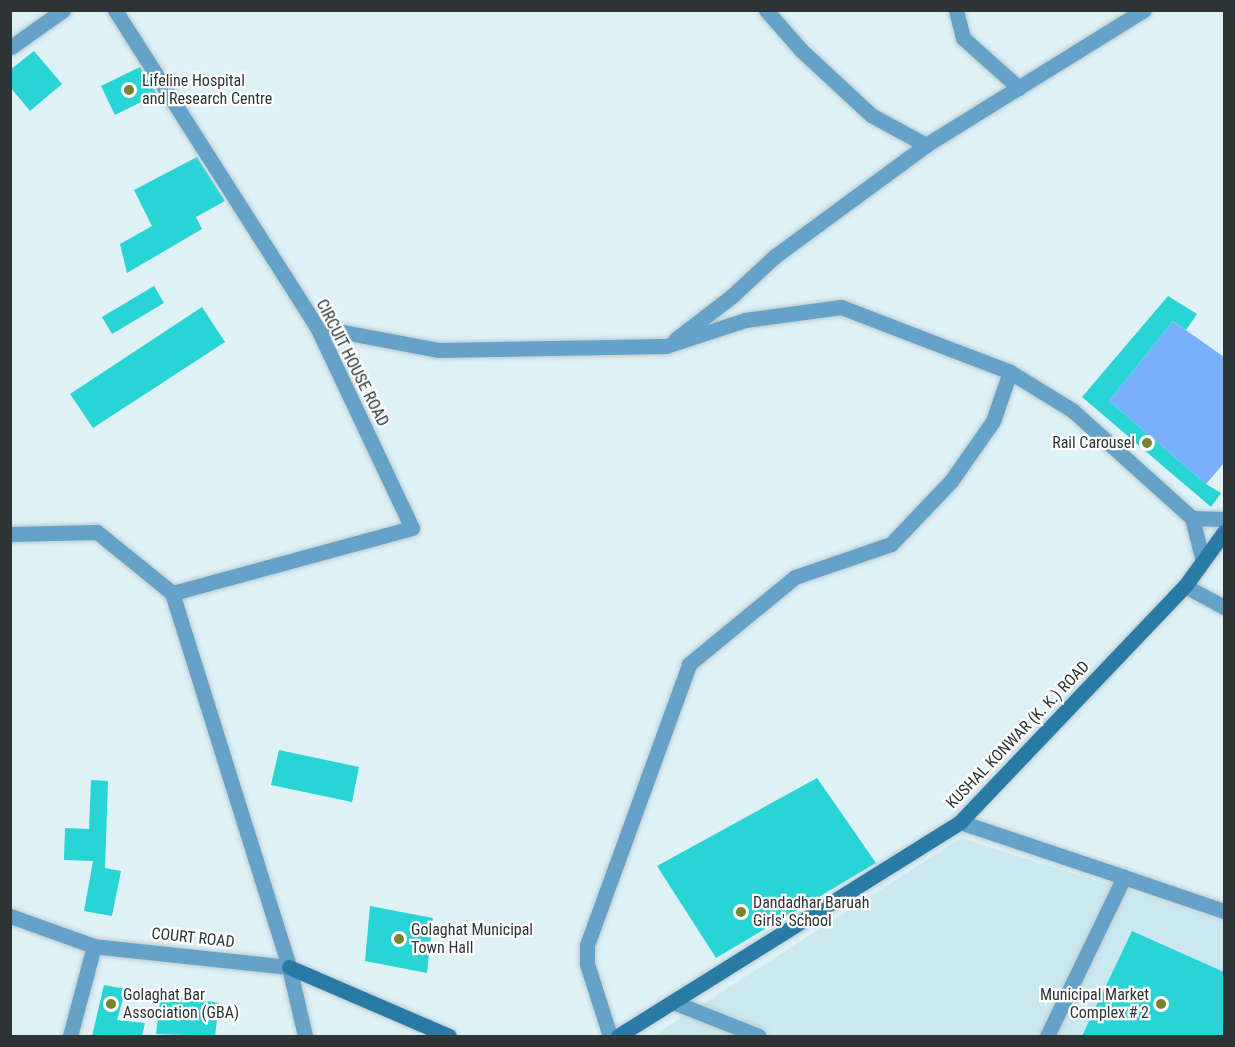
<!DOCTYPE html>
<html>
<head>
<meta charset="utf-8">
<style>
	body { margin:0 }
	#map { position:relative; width:1235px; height:1047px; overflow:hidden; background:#def1f7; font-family:"Roboto Condensed",sans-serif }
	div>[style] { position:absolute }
	.built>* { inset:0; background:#cbe8ef }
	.water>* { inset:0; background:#78b0fe }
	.building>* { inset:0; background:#29d4d5 }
	.roads { filter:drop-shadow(0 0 2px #bbcbd0) drop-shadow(0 0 2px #bbcbd0) }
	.minor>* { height:15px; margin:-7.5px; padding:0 7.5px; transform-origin:7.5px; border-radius:7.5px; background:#64a2c8 }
	.tertiary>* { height:15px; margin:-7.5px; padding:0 7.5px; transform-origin:7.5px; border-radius:7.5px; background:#64a2c8 }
	.secondary>* { height:15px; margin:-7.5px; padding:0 7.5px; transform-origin:7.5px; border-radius:7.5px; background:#297ba6 }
	.dots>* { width:16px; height:16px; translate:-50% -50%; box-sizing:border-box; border:3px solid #fff; border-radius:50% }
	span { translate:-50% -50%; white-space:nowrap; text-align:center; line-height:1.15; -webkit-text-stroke:4.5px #fff; paint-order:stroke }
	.poi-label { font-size:16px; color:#2d3436 }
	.left { translate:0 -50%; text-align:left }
	.right { translate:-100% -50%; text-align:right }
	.street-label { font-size:16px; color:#2d3436 }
	.frame { position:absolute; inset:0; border:12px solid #2d3436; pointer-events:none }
</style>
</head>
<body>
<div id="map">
	<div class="built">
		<i style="clip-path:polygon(961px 838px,1224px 921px,1224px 1036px,653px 1036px)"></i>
	</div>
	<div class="water">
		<i style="clip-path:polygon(1173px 321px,1224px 357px,1224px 463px,1206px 484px,1109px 401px)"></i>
	</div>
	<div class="building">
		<i style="clip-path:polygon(34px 51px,62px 84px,30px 111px,10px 87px,10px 70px)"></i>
		<i style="clip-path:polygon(140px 67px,157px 94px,115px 115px,101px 86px)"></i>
		<i style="clip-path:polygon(197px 157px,225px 201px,196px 217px,202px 229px,127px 273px,120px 244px,152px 226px,134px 190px)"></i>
		<i style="clip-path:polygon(154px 286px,164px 303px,112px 334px,102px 317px)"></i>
		<i style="clip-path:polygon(1168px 296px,1197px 314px,1186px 330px,1173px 321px,1109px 401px,1206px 484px,1221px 493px,1211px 507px,1082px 397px)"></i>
		<i style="clip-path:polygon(202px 307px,225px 342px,93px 428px,70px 394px)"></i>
		<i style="clip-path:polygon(279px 750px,359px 767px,352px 802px,271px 785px)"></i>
		<i style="clip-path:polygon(817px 778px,876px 863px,716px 958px,657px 866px)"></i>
		<i style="clip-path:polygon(91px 780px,108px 781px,105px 868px,121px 871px,112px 916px,84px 911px,93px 861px,64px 860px,65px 828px,89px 829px)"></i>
		<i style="clip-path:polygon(370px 906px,433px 918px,427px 973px,365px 961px)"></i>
		<i style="clip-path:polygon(1132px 931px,1224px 972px,1224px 1036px,1082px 1036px)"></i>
		<i style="clip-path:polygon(104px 985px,126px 989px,117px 1020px,145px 1023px,142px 1036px,92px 1036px)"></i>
		<i style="clip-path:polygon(161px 994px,219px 1003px,215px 1036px,156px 1034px)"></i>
	</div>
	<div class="roads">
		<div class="minor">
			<i style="left:115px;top:10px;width:376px;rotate:57.5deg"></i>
			<i style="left:317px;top:327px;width:222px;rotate:64.7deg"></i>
			<i style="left:412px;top:528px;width:249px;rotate:164.8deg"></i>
			<i style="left:766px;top:10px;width:53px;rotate:48.8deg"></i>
			<i style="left:801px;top:50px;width:96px;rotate:42.9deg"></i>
			<i style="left:871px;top:115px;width:63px;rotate:28.6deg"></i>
			<i style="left:956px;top:10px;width:29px;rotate:76deg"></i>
			<i style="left:963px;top:38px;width:75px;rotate:41.8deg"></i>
			<i style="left:11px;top:47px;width:64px;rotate:-35.4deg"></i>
			<i style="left:317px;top:327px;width:124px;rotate:10.7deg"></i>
			<i style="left:439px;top:350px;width:227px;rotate:-1deg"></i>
			<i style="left:666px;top:346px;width:83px;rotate:-18.2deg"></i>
			<i style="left:745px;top:320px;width:97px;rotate:-7.7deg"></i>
			<i style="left:841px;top:307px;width:181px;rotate:21deg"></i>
			<i style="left:1010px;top:372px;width:73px;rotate:31.5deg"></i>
			<i style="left:1072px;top:410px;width:161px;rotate:42deg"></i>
			<i style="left:1192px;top:518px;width:44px;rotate:75.7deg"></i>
			<i style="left:676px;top:339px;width:71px;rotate:-37.5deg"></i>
			<i style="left:732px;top:296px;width:59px;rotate:-42.9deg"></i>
			<i style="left:775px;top:256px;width:187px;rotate:-36.3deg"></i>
			<i style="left:926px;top:145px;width:256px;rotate:-31.8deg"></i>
			<i style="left:1192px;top:518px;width:32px;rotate:2deg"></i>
			<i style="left:1185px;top:586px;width:44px;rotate:28.3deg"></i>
			<i style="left:960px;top:822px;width:173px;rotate:18.5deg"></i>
			<i style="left:1124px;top:877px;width:177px;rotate:115.8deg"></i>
			<i style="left:1124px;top:877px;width:106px;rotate:18.8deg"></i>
			<i style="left:289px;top:967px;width:71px;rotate:76.9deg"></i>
			<i style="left:673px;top:1002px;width:92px;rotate:21.6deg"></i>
			<i style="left:70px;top:1036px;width:93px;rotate:-75.1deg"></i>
			<i style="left:610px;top:1036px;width:76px;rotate:-107.7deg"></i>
			<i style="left:587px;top:964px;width:19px;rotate:-90deg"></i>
			<i style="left:587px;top:945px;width:299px;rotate:-70deg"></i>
			<i style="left:689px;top:664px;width:137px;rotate:-39.4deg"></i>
			<i style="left:795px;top:577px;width:102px;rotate:-19deg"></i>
			<i style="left:891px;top:544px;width:87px;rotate:-46.4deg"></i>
			<i style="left:951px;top:481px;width:73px;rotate:-55deg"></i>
			<i style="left:993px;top:421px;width:52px;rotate:-70.9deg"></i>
		</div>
		<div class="tertiary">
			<i style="left:10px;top:534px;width:87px;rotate:-1.3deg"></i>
			<i style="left:97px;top:532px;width:97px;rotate:39.1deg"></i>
			<i style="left:172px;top:593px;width:392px;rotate:72.6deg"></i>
			<i style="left:289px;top:967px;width:196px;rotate:-173.9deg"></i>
			<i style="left:94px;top:946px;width:89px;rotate:-160.3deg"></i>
		</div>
		<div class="secondary">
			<i style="left:289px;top:967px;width:174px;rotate:23.3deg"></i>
			<i style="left:618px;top:1036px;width:403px;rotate:-32deg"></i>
			<i style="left:960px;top:822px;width:326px;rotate:-46.4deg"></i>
			<i style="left:1185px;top:586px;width:67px;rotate:-54.2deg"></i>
		</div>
	</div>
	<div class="dots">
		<i style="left:129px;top:90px;background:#7c822d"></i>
		<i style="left:1147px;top:443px;background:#7c822d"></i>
		<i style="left:741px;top:912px;background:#7c822d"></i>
		<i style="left:399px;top:939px;background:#7c822d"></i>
		<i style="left:111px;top:1004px;background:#7c822d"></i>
		<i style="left:1161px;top:1004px;background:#7c822d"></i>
	</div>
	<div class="poi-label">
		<span class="left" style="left:142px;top:90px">Lifeline Hospital<br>and Research Centre</span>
		<span class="right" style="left:1135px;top:443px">Rail Carousel</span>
		<span class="left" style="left:753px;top:912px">Dandadhar Baruah<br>Girls' School</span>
		<span class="left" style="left:411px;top:939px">Golaghat Municipal<br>Town Hall</span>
		<span class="left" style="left:123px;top:1004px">Golaghat Bar<br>Association (GBA)</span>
		<span class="right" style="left:1149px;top:1004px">Municipal Market<br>Complex # 2</span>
	</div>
	<div class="street-label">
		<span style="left:352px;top:363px;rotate:63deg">CIRCUIT HOUSE ROAD</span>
		<span style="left:1018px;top:735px;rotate:-46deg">KUSHAL KONWAR (K. K.) ROAD</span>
		<span style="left:193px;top:938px;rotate:6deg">COURT ROAD</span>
	</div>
	<div class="frame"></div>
</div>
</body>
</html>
